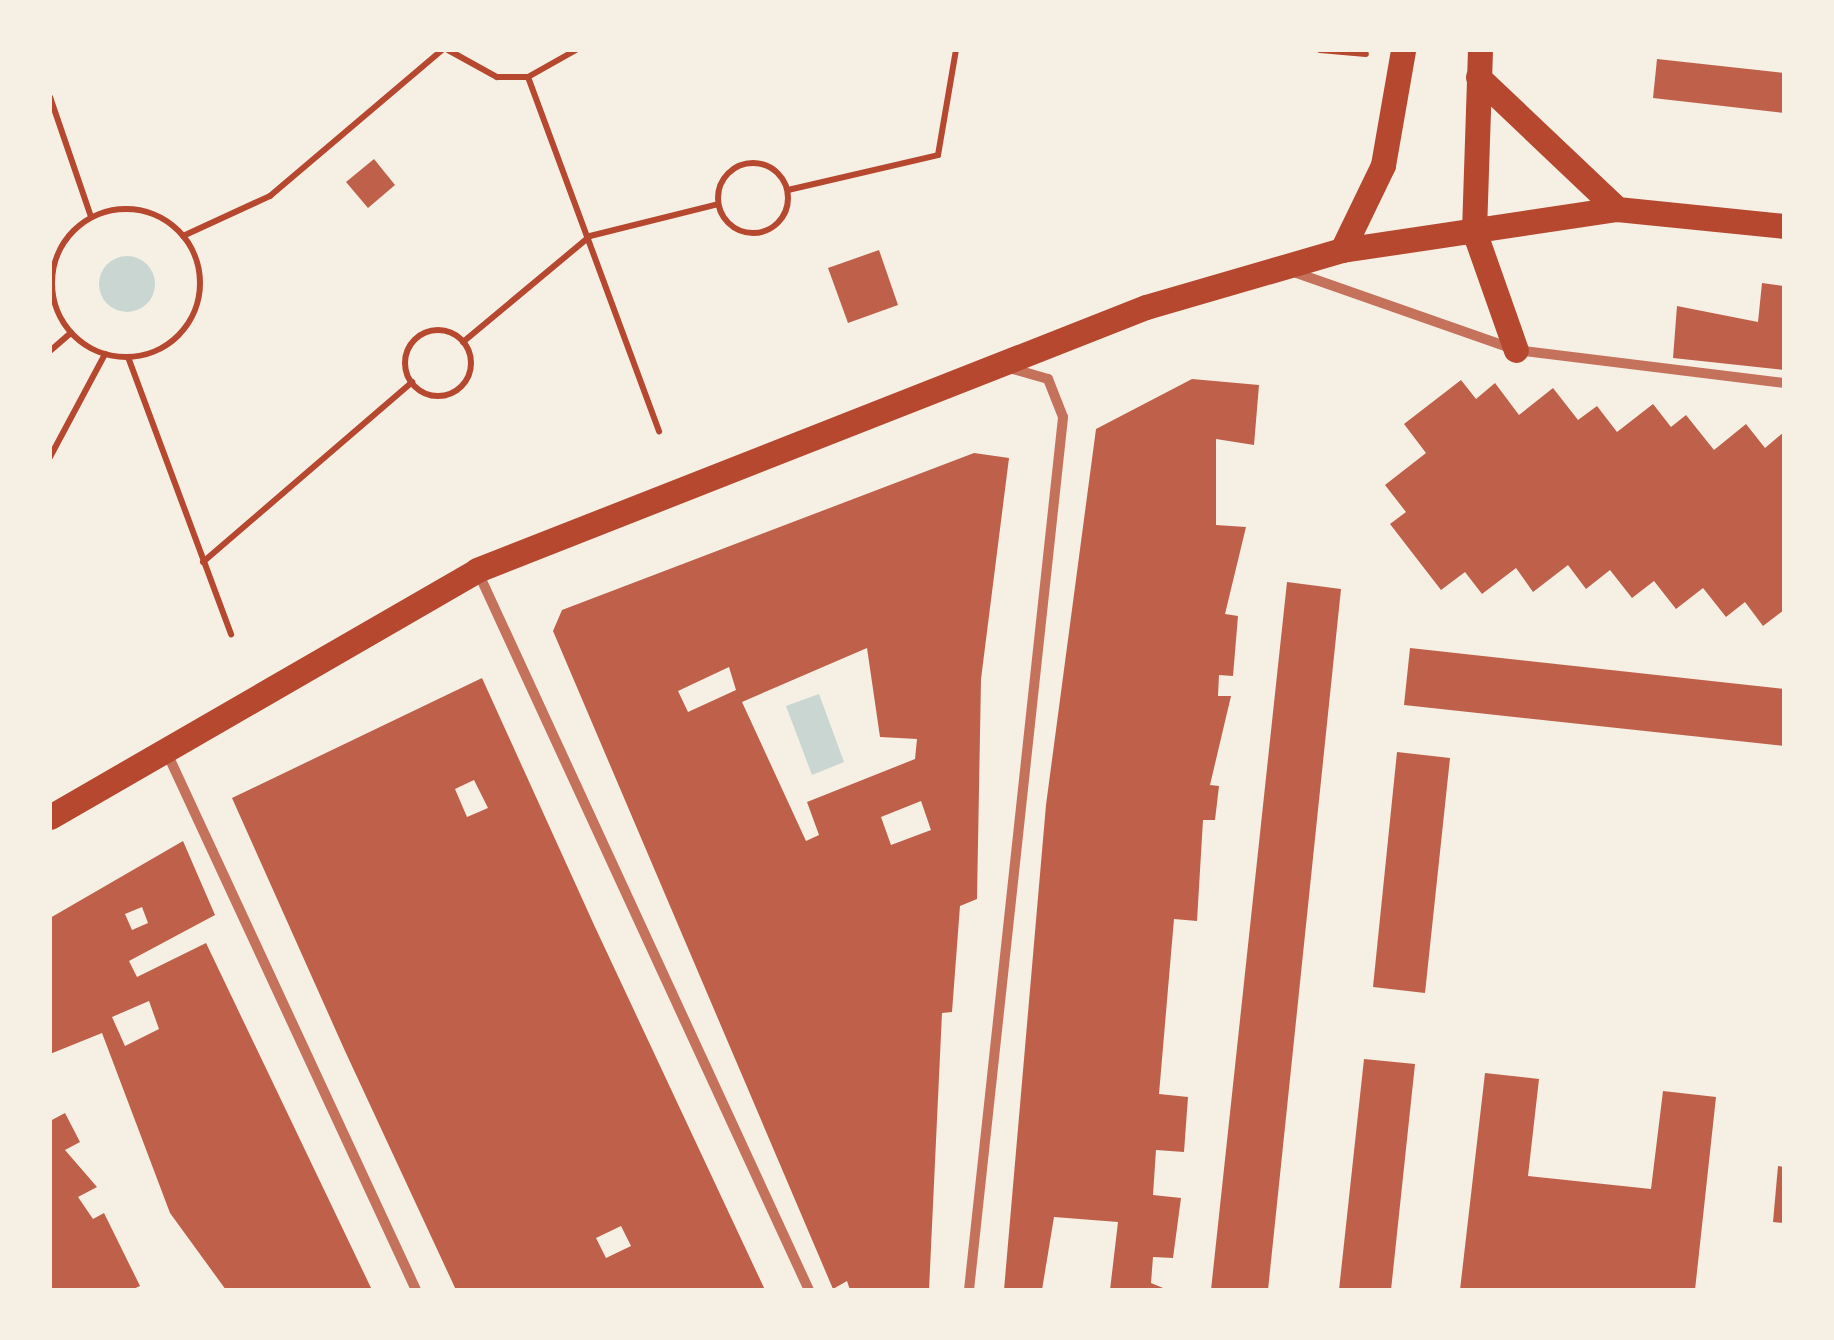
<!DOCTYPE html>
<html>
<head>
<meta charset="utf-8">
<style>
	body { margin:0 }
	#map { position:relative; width:1834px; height:1340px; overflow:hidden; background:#f6efe4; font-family:Arial,sans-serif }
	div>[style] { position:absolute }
	.water>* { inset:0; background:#c9d6d2 }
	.round { border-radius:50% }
	.building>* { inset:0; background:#bf614a }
	.path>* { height:6px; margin:-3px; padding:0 3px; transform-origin:3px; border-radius:3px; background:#b5482f }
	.path>.ring { margin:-3px; padding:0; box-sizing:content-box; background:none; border:6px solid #b5482f; border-radius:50% }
	.minor>* { height:10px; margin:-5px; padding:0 5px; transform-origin:5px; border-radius:5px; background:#c5725c }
	.primary>* { height:25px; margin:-12.5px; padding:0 12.5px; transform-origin:12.5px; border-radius:12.5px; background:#b5482f }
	span { translate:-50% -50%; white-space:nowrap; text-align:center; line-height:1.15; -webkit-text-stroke:9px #f6efe4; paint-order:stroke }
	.frame { position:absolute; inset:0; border:52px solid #f6efe4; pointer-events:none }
</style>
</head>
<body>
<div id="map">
	<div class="water">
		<i class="round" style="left:99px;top:256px;width:56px;height:56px"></i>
		<i style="clip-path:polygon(819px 694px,844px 762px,812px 775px,786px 706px)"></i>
	</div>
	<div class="building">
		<i style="clip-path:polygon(1657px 59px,1784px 73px,1784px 113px,1653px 98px)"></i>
		<i style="clip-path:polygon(374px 159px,395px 185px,368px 208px,346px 182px)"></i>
		<i style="clip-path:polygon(879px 250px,898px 305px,848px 323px,828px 268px)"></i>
		<i style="clip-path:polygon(1762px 283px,1784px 286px,1784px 370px,1673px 358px,1677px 306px,1758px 322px)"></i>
		<i style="clip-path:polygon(1192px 379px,1259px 385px,1254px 445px,1216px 439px,1216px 525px,1246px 527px,1225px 614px,1238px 616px,1233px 676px,1219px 675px,1218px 696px,1231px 696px,1210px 785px,1219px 786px,1215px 820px,1203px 820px,1197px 921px,1174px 919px,1159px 1094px,1188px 1097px,1184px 1152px,1156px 1150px,1153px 1195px,1181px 1198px,1173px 1258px,1153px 1257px,1151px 1283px,1168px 1290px,1110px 1290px,1118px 1222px,1054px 1217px,1042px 1290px,1004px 1290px,1046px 805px,1096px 429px)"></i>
		<i style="clip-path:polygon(1461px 380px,1476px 399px,1495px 383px,1519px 415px,1553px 388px,1578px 420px,1597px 406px,1617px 432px,1653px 404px,1671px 427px,1686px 415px,1714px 450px,1746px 424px,1765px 448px,1784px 432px,1784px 610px,1763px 626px,1745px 602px,1726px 617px,1703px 588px,1676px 609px,1654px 581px,1632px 598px,1610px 570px,1586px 589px,1568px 565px,1533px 592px,1516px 568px,1482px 594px,1465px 572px,1441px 590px,1390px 524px,1406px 512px,1385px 485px,1426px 453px,1404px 424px)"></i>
		<i style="clip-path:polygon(evenodd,974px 453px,1009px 458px,981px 679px,977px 899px,960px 906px,952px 1012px,942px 1013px,929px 1290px,850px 1290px,847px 1281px,833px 1289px,553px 631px,562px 610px,974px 453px,867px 648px,880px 737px,917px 739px,915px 759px,807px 802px,819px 835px,806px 841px,742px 702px,867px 648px,974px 453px,729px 667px,736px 690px,688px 712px,678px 691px,729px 667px,974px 453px,921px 801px,931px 830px,891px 845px,881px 817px,921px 801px)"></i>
		<i style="clip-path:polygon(1287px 582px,1341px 589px,1268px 1290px,1211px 1290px)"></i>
		<i style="clip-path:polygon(1410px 648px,1784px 689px,1784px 746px,1404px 705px)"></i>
		<i style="clip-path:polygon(evenodd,482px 678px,595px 927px,765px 1290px,456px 1290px,345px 1051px,232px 798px,482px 678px,474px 780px,488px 808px,467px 817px,455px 789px,474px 780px,482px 678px,621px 1226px,631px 1246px,606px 1258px,596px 1238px,621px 1226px)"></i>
		<i style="clip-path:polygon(1397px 752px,1450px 758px,1425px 993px,1373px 987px)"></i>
		<i style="clip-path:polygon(evenodd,183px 841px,215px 915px,129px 961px,137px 977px,206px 943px,372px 1290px,226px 1290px,170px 1213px,102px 1033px,50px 1054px,50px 918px,183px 841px,142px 907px,148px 923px,132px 930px,125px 914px,142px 907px,183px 841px,149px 1001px,159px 1029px,125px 1046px,112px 1017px,149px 1001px)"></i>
		<i style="clip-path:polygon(1364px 1059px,1415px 1064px,1391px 1290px,1339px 1290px)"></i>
		<i style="clip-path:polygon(1485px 1073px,1539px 1079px,1528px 1176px,1651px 1189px,1663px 1091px,1716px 1097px,1695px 1290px,1460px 1290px)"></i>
		<i style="clip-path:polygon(65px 1113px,80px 1142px,65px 1150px,97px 1187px,78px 1197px,93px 1219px,104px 1213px,140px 1286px,131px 1290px,50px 1290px,50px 1121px)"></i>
		<i style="clip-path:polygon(1778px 1166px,1784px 1167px,1784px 1223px,1773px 1222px)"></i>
	</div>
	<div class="path">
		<i style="left:448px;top:50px;width:56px;rotate:28.9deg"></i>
		<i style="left:497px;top:77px;width:31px"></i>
		<i style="left:528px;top:77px;width:55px;rotate:-29.4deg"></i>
		<i style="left:1320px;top:50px;width:46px;rotate:5deg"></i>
		<i style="left:528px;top:77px;width:378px;rotate:69.7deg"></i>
		<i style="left:50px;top:97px;width:127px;rotate:71.1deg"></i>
		<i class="ring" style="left:718px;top:163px;width:64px;height:64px"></i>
		<i style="left:788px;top:190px;width:154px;rotate:-13.1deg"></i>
		<i style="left:938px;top:155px;width:107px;rotate:-80.3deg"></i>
		<i class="ring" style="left:52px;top:209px;width:142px;height:142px"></i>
		<i style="left:183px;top:236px;width:96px;rotate:-24.7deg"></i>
		<i style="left:270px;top:196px;width:226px;rotate:-40.3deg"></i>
		<i class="ring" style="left:405px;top:330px;width:60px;height:60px"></i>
		<i style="left:463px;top:342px;width:165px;rotate:-39.8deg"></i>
		<i style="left:590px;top:236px;width:132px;rotate:-14deg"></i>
		<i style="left:50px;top:351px;width:28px;rotate:-41deg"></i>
		<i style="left:128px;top:357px;width:296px;rotate:69.6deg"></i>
		<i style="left:50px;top:457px;width:117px;rotate:-61.9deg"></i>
		<i style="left:203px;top:562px;width:276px;rotate:-40.7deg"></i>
	</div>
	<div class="minor">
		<i style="left:1288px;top:270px;width:242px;rotate:19.3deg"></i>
		<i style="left:1516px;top:350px;width:270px;rotate:7deg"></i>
		<i style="left:477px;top:570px;width:793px;rotate:65.25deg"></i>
		<i style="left:167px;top:753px;width:592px;rotate:65.12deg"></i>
		<i style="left:969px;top:1290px;width:878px;rotate:-83.85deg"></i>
		<i style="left:1063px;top:417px;width:41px;rotate:-111.5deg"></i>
		<i style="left:1048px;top:379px;width:36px;rotate:-164deg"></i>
	</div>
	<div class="primary">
		<i style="left:1480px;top:50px;width:181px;rotate:91.9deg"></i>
		<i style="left:1474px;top:231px;width:126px;rotate:70.6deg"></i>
		<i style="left:1478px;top:77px;width:192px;rotate:43.5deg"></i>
		<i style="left:1342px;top:250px;width:94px;rotate:-64.2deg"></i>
		<i style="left:1383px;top:165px;width:117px;rotate:-80.1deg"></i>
		<i style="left:50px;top:817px;width:493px;rotate:-30deg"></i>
		<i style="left:477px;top:570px;width:719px;rotate:-21.46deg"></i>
		<i style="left:1146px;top:307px;width:204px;rotate:-16.2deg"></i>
		<i style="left:1342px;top:250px;width:278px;rotate:-8.5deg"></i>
		<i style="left:1617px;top:209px;width:168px;rotate:5.8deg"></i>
	</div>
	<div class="frame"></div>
</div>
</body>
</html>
